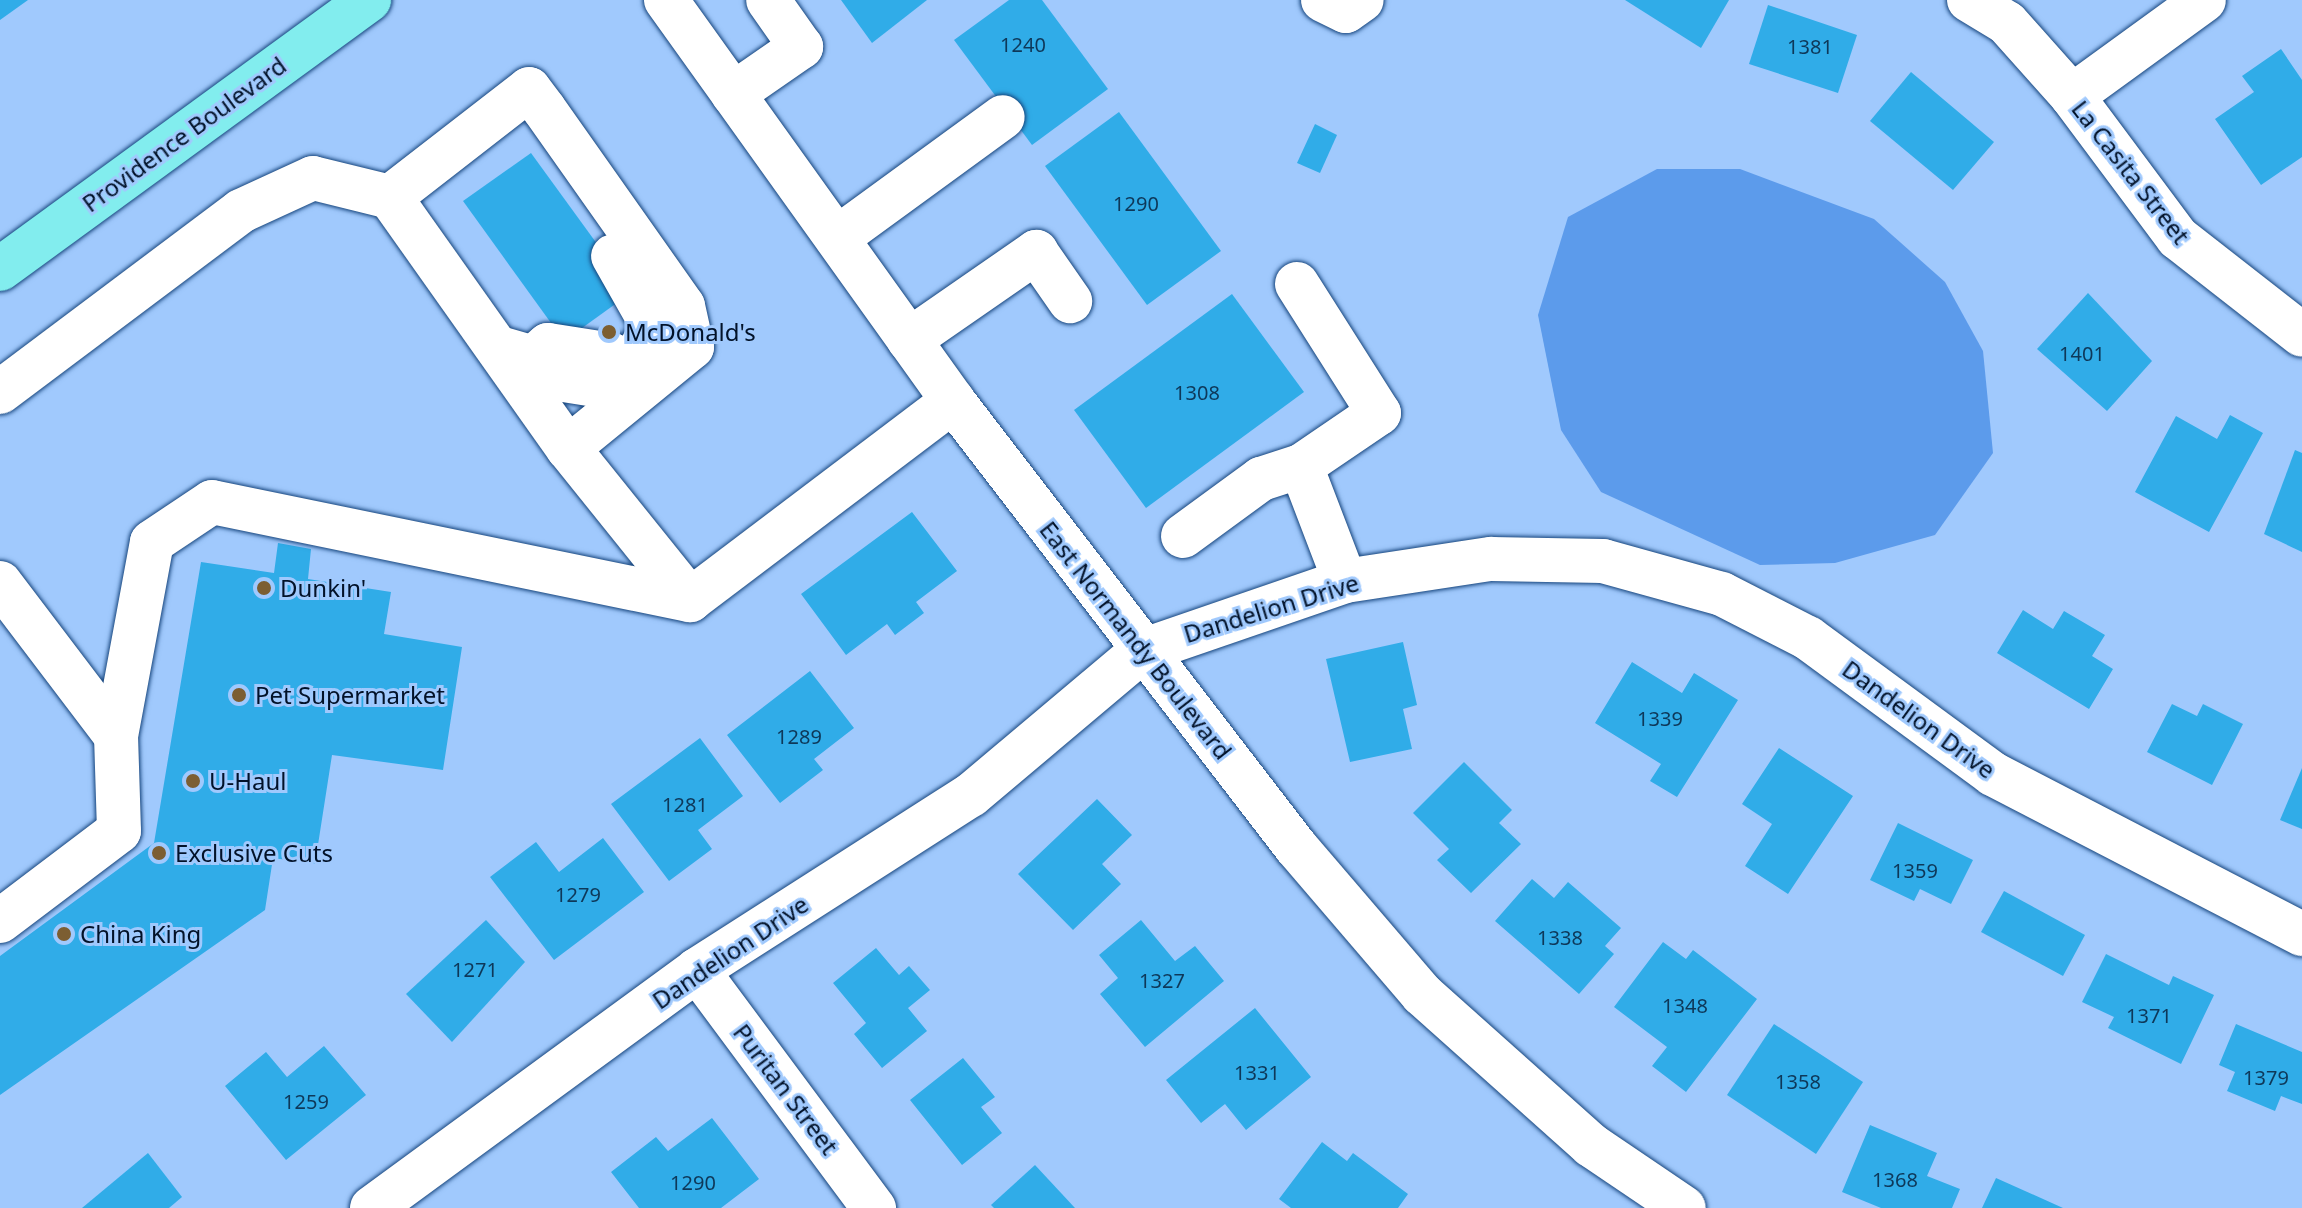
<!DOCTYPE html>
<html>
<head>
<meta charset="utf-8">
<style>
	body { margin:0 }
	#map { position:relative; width:2302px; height:1208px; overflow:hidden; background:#a0c9fd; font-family:"Noto Sans",sans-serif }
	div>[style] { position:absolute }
	.water>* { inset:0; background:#5c9beb }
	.building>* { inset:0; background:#30ace8 }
	.roads { filter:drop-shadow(0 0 2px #16457d) drop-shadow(0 0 2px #16457d) }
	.minor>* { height:44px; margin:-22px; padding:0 22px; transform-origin:22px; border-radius:22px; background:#fff }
	.major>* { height:44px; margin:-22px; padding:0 22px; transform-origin:22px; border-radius:22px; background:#82edee }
	.dots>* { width:22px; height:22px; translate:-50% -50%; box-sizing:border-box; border:4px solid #a0c9fd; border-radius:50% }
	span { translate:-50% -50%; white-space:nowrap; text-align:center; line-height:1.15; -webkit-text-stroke:6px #a0c9fd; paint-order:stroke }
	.number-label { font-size:20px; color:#0e3859 }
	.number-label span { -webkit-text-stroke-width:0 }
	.street-label { font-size:24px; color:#021229 }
	.poi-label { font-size:24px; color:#021229 }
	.left { translate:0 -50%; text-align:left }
</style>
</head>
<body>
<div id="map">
	<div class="water">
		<i style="clip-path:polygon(1657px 169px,1740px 169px,1874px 219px,1945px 282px,1983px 351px,1993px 453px,1935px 535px,1835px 563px,1760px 565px,1601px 492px,1561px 430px,1538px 315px,1568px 217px)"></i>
	</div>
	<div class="building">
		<i style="clip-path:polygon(0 0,28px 0,0 20px)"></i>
		<i style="clip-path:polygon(841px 0,927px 0,872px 43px)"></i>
		<i style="clip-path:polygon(1009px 0,1042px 0,1108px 89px,1032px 145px,954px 40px)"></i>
		<i style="clip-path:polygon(1625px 0,1729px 0,1701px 48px)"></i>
		<i style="clip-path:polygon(1768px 5px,1857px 35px,1838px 93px,1749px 64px)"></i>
		<i style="clip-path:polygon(2281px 49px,2302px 80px,2302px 157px,2261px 185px,2215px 119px,2254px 92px,2242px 76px)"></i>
		<i style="clip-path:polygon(1911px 72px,1994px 142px,1953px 190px,1870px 121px)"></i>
		<i style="clip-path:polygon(1119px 112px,1221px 251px,1147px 305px,1045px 166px)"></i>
		<i style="clip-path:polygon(1315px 124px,1337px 135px,1320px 173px,1297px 163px)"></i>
		<i style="clip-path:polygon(531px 153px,632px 292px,564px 341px,463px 201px)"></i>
		<i style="clip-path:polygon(2088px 293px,2152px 361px,2107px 411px,2037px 349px)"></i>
		<i style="clip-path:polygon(1232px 294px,1304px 392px,1146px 508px,1074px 410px)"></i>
		<i style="clip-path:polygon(2230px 415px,2263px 433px,2209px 532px,2135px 492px,2176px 416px,2217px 439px)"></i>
		<i style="clip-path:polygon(2295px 450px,2302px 453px,2302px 552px,2264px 534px)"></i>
		<i style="clip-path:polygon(912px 512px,957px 571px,916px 602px,924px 613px,895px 635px,887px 624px,846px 655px,801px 594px)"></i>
		<i style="clip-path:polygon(278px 543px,311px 549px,308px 579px,391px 592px,384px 634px,462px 647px,443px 770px,332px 755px,315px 864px,273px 858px,265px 910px,0 1095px,0 956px,154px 843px,201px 562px,274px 573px)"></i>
		<i style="clip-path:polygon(2023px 610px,2053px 629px,2064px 611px,2105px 635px,2092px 656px,2113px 669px,2089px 709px,1997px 653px)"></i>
		<i style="clip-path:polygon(1403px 642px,1417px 705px,1403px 709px,1412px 749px,1350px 762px,1326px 659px)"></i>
		<i style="clip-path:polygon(1632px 662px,1682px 693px,1694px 673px,1738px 700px,1677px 797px,1650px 781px,1661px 764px,1595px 723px)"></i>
		<i style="clip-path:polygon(810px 671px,854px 728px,814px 759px,823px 770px,780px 803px,727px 735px)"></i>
		<i style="clip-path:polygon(2172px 704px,2197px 716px,2203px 704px,2243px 724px,2212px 785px,2147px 752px)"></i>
		<i style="clip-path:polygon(700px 738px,743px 796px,698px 830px,712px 849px,669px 881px,611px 804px)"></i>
		<i style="clip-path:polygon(1779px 748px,1853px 796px,1788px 894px,1745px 866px,1772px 824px,1742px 804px)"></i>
		<i style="clip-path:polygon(1464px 762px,1512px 810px,1499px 823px,1521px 844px,1471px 893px,1437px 860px,1449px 849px,1413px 813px)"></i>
		<i style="clip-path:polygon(2302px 768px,2302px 829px,2280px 820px)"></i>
		<i style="clip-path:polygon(1097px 799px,1132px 835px,1102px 864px,1121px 884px,1073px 930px,1018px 874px)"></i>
		<i style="clip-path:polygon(1898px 823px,1973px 860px,1951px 904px,1920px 889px,1914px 901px,1870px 880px)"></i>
		<i style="clip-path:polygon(603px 838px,644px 892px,554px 960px,490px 877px,536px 842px,559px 872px)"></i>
		<i style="clip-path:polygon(1532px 879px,1554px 898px,1568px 882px,1621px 928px,1605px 946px,1614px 954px,1579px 994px,1495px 921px)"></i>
		<i style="clip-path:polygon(2004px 891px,2085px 935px,2063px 976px,1981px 932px)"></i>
		<i style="clip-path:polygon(486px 920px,525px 962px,452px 1042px,406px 994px)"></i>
		<i style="clip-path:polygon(1141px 920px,1175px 961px,1195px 946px,1224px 981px,1145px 1047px,1100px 994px,1118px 978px,1099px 955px)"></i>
		<i style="clip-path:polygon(1663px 942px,1686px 959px,1693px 950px,1757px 999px,1686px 1092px,1652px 1066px,1667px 1047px,1614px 1007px)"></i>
		<i style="clip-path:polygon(876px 948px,899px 975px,909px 966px,930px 990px,908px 1008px,927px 1031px,882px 1068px,854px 1034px,866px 1023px,833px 983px)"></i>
		<i style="clip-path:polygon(2106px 954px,2169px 985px,2173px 976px,2214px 995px,2181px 1064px,2108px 1028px,2114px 1017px,2082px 1002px)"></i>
		<i style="clip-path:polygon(1255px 1008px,1311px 1077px,1246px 1130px,1225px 1104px,1201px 1123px,1166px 1080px)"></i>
		<i style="clip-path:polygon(1774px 1024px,1863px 1082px,1816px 1154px,1727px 1095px)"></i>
		<i style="clip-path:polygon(2236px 1024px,2302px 1052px,2302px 1104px,2281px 1096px,2275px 1111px,2227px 1091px,2235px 1072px,2219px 1065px)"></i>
		<i style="clip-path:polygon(324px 1046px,366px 1095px,286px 1160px,225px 1086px,266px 1052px,287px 1077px)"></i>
		<i style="clip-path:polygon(963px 1058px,995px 1097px,981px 1107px,1002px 1133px,962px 1165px,910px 1100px)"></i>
		<i style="clip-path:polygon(712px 1118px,759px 1179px,721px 1208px,639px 1208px,611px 1172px,656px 1137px,668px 1151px)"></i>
		<i style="clip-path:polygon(1870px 1125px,1937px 1153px,1927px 1176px,1960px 1189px,1952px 1208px,1881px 1208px,1842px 1192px)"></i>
		<i style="clip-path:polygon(1322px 1142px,1347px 1161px,1353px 1153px,1408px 1194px,1398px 1208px,1291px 1208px,1279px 1199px)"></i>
		<i style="clip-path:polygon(148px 1153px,182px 1197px,169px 1208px,82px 1208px)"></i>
		<i style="clip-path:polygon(1035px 1165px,1075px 1208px,994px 1208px,991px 1205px)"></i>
		<i style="clip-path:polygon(1996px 1178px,2063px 1208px,1982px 1208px)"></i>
	</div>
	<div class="roads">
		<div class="minor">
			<i style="left:666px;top:0;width:493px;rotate:54.4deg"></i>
			<i style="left:953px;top:401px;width:563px;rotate:52.44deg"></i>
			<i style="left:1296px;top:847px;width:194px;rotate:49.4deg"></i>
			<i style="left:1422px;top:994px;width:227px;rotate:41.8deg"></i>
			<i style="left:1591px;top:1145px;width:112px;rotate:34.1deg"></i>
			<i style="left:1323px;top:0;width:25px;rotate:26deg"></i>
			<i style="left:1346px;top:11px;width:19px;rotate:-35deg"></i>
			<i style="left:1969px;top:0;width:44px;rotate:31.2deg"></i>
			<i style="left:2007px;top:23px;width:98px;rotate:48.3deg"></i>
			<i style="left:2072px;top:96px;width:177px;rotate:53.3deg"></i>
			<i style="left:2178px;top:238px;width:157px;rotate:38deg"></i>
			<i style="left:733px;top:94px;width:83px;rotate:-34.7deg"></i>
			<i style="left:801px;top:47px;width:57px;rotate:-125.1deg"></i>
			<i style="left:2072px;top:96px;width:163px;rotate:-36deg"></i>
			<i style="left:390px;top:197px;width:176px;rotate:-37.8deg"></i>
			<i style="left:529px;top:89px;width:25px;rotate:53deg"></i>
			<i style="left:544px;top:109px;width:241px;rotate:54.8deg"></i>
			<i style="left:683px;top:306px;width:42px;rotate:77.6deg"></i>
			<i style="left:692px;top:347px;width:160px;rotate:140.8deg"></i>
			<i style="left:837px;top:238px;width:205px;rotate:-36.1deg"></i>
			<i style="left:1297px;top:284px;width:153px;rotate:57.6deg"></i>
			<i style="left:1379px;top:413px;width:94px;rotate:145.8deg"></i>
			<i style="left:1301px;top:466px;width:123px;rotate:69.1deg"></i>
			<i style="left:909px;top:340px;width:155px;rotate:-34.7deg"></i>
			<i style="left:1036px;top:252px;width:60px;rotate:55.2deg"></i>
			<i style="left:499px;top:348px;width:35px;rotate:16deg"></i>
			<i style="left:533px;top:358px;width:20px;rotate:-41deg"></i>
			<i style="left:548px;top:345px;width:65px;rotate:8.9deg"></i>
			<i style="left:612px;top:355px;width:24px;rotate:38deg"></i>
			<i style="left:631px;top:370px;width:50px;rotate:-65deg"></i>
			<i style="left:652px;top:325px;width:79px;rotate:-119.5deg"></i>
			<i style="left:533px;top:358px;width:22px;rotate:58deg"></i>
			<i style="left:545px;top:377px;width:70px;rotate:9.1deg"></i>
			<i style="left:614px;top:388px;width:25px;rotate:-47deg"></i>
			<i style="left:0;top:392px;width:301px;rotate:-36.9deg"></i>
			<i style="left:241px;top:211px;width:79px;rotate:-24.6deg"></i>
			<i style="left:313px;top:178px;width:79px;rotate:13.9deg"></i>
			<i style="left:390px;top:197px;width:308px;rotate:54.7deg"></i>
			<i style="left:568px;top:448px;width:195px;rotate:51.2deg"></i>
			<i style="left:1183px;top:536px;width:97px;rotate:-36.2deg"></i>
			<i style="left:1261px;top:479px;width:42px;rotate:-18deg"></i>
			<i style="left:0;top:583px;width:192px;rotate:52.8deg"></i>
			<i style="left:0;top:921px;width:149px;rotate:-37.1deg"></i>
			<i style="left:119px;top:831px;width:95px;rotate:-91.8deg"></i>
			<i style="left:116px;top:736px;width:197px;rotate:-79.5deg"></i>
			<i style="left:152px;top:542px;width:72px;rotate:-33.7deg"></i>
			<i style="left:212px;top:502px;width:488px;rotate:11.6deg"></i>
			<i style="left:690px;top:600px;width:330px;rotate:-37.1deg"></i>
			<i style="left:697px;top:970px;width:297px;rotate:53.4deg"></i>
			<i style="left:372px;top:1208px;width:403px;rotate:-36.2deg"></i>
			<i style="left:697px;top:970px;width:325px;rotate:-32.6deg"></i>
			<i style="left:971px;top:795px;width:224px;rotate:-40.1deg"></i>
			<i style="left:1142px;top:651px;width:215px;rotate:-19deg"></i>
			<i style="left:1345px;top:581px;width:148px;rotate:-8.6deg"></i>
			<i style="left:1491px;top:559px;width:112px;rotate:1deg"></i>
			<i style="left:1603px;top:561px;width:123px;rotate:15.5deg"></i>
			<i style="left:1722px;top:594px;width:97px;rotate:27.1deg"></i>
			<i style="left:1808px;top:638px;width:230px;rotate:36.3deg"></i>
			<i style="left:1993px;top:774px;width:348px;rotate:27.4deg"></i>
		</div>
		<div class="major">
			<i style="left:0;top:269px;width:457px;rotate:-36.1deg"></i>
		</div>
	</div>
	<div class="dots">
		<i style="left:609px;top:332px;background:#7c5e32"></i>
		<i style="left:264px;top:588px;background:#7c5e32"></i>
		<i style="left:239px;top:695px;background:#7c5e32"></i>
		<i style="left:193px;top:781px;background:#7c5e32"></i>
		<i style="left:159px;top:853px;background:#7c5e32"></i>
		<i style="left:64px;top:934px;background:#7c5e32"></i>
	</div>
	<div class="number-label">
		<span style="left:1023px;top:44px">1240</span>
		<span style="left:1810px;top:46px">1381</span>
		<span style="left:1136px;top:203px">1290</span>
		<span style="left:2082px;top:353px">1401</span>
		<span style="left:1197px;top:392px">1308</span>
		<span style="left:1660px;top:718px">1339</span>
		<span style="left:799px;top:736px">1289</span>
		<span style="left:685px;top:804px">1281</span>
		<span style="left:1915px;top:870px">1359</span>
		<span style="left:578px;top:894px">1279</span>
		<span style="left:1560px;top:937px">1338</span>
		<span style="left:475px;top:969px">1271</span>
		<span style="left:1162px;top:980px">1327</span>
		<span style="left:1685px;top:1005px">1348</span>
		<span style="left:2149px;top:1015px">1371</span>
		<span style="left:1257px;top:1072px">1331</span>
		<span style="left:2266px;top:1077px">1379</span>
		<span style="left:1798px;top:1081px">1358</span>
		<span style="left:306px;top:1101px">1259</span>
		<span style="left:1895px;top:1179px">1368</span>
		<span style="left:693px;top:1182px">1290</span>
	</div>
	<div class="street-label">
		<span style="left:184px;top:134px;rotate:-36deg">Providence Boulevard</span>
		<span style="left:2131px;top:172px;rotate:52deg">La Casita Street</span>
		<span style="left:1271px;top:608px;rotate:-17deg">Dandelion Drive</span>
		<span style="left:1136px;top:640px;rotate:52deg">East Normandy Boulevard</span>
		<span style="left:1919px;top:719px;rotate:36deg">Dandelion Drive</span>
		<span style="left:730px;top:952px;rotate:-34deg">Dandelion Drive</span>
		<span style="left:786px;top:1089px;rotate:53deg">Puritan Street</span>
	</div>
	<div class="poi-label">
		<span class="left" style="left:625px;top:332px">McDonald's</span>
		<span class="left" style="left:280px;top:588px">Dunkin'</span>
		<span class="left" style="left:255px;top:695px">Pet Supermarket</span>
		<span class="left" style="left:209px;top:781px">U-Haul</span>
		<span class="left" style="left:175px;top:853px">Exclusive Cuts</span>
		<span class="left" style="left:80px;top:934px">China King</span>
	</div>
</div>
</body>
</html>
